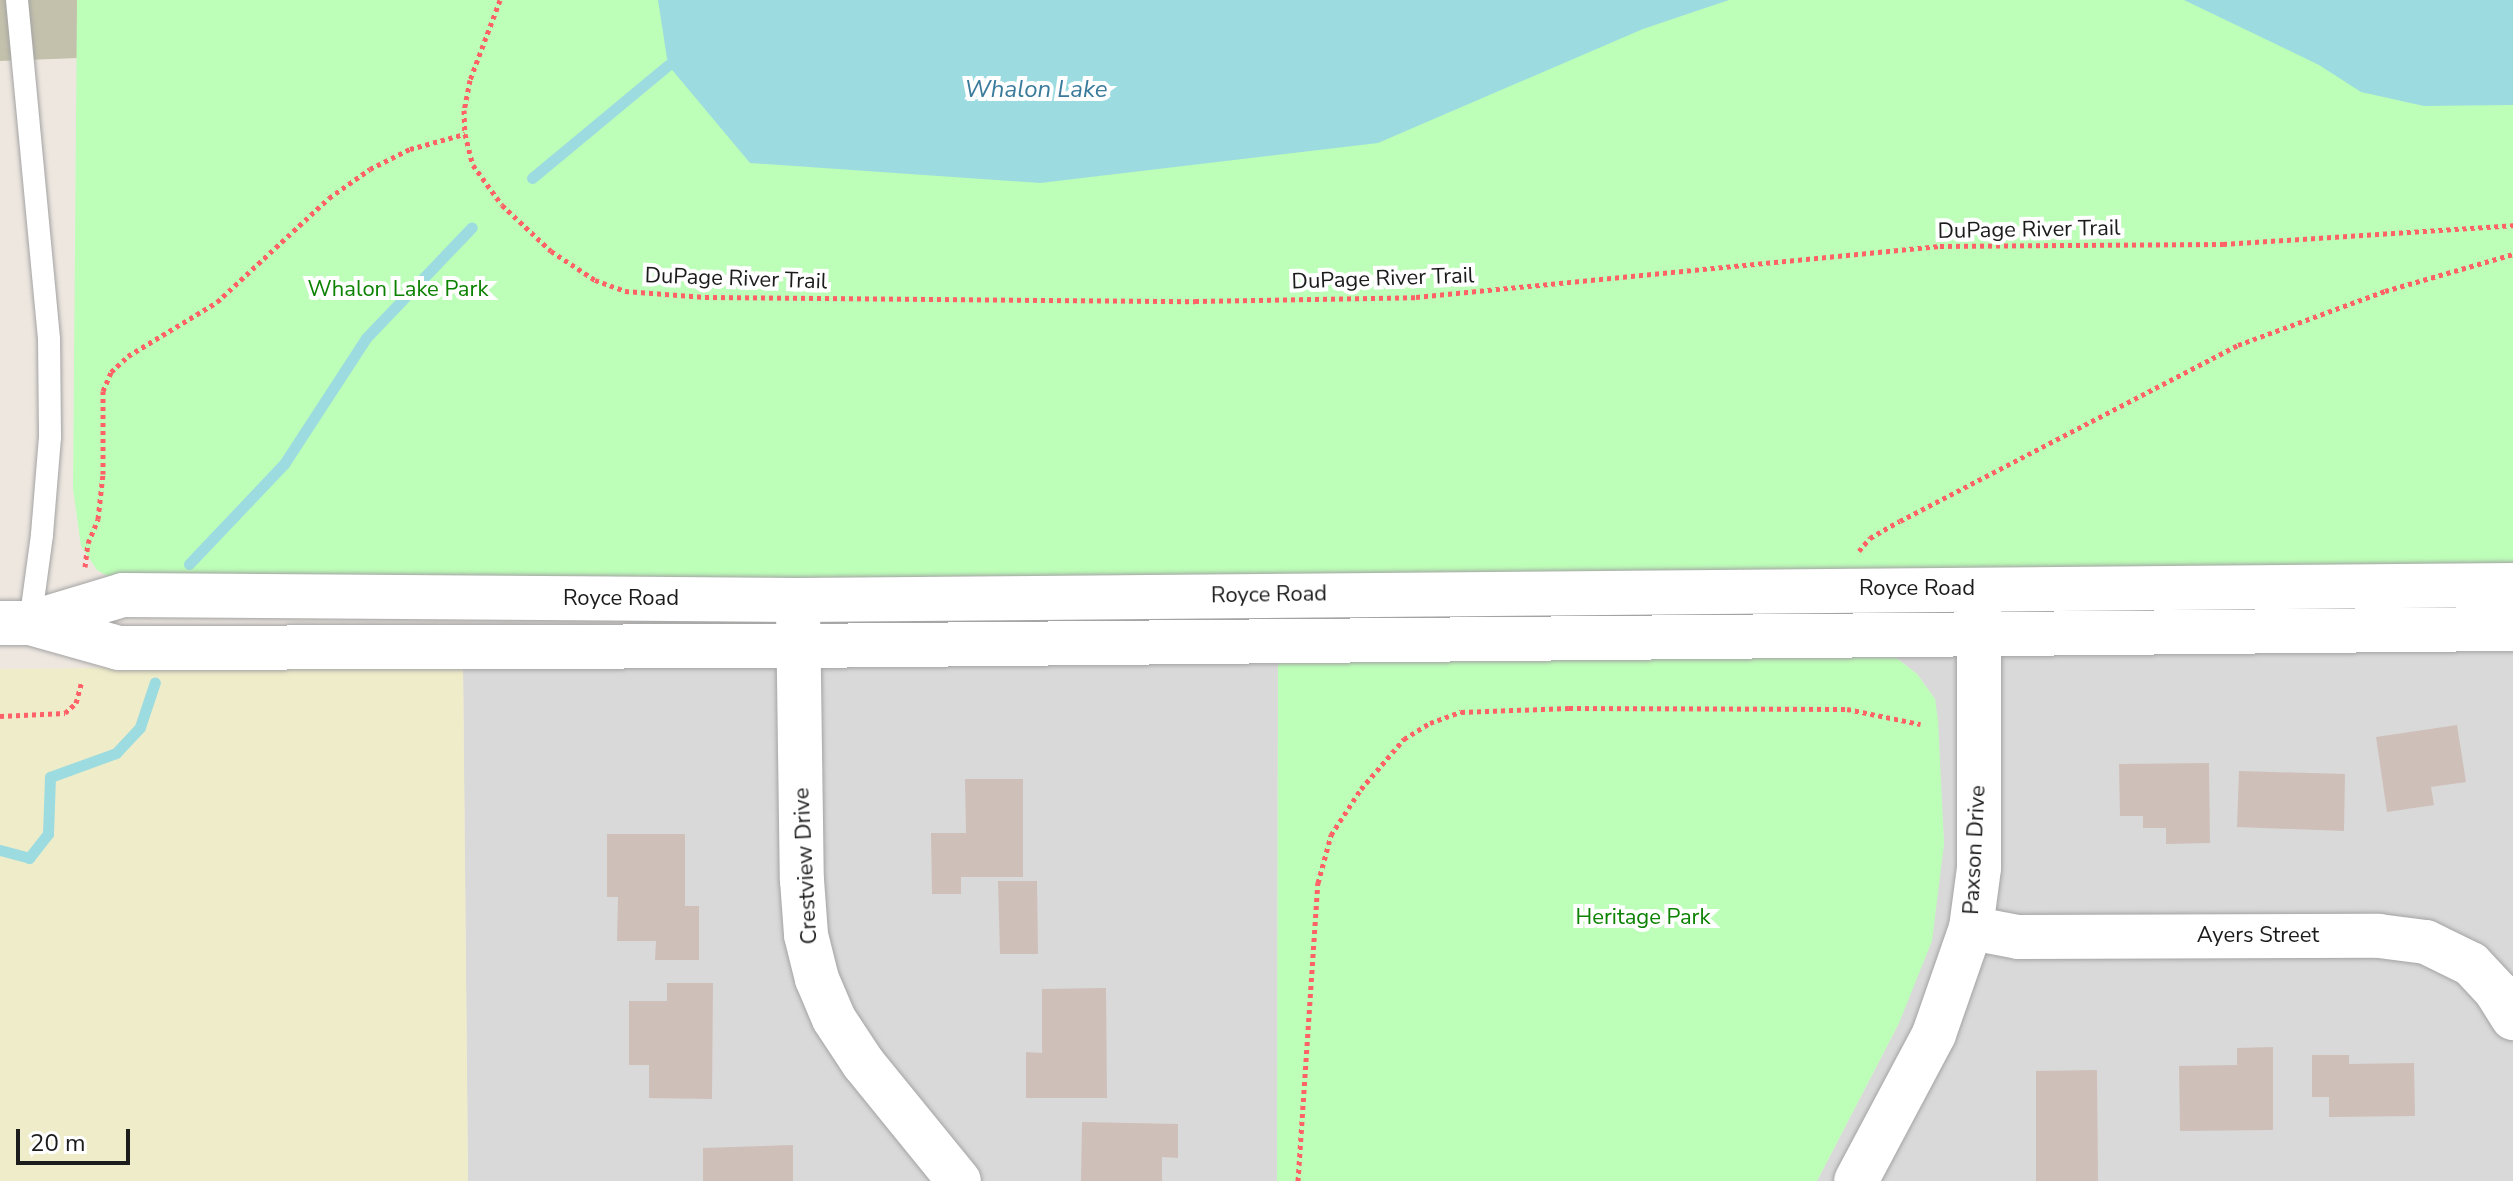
<!DOCTYPE html>
<html>
<head>
<meta charset="utf-8">
<style>
	body { margin:0 }
	#map { position:relative; width:2513px; height:1181px; overflow:hidden; background:#eee7e0; font-family:"Nunito Sans",sans-serif }
	div>[style] { position:absolute }
	.residential>* { inset:0; background:#dad9d9 }
	.construction>* { inset:0; background:#c3c0ab }
	.farmland>* { inset:0; background:#efecc9 }
	.park>* { inset:0; background:#bdfeb8 }
	.water>* { inset:0; background:#9cdce0 }
	.stream>* { height:11px; margin:-5.5px; padding:0 5.5px; transform-origin:5.5px; border-radius:5.5px; background:#9cdce0 }
	.building>* { inset:0; background:#cebfb9 }
	.path>* { height:5px; margin-top:-2.5px; transform-origin:0; background:repeating-linear-gradient(90deg,#ff6169 0 4px,transparent 0 8px) }
	.roads { filter:drop-shadow(0 0 2px #a3a3a3) drop-shadow(0 0 2px #a3a3a3) }
	.service>* { height:22px; margin:-11px; padding:0 11px; transform-origin:11px; border-radius:11px; background:#fff }
	.minor>* { height:44px; margin:-22px; padding:0 22px; transform-origin:22px; border-radius:22px; background:#fff }
	.tertiary>* { height:44px; margin:-22px; padding:0 22px; transform-origin:22px; border-radius:22px; background:#fff }
	span { translate:-50% -50%; white-space:nowrap; text-align:center; line-height:1.15; -webkit-text-stroke:8px #fff; paint-order:stroke }
	.street-label { font-size:22px; color:#1c1c1c }
	.park-label { font-size:22px; color:#0c8202 }
	.water-label { font-size:24px; color:#3a7a9b; font-style:italic }
	.scale { position:absolute; left:16px; top:1129px; width:114px; height:36px; box-sizing:border-box; border:4px solid #1c1c1c; border-top:0; padding-left:10px; font-size:24px; line-height:28px; white-space:nowrap; color:#1c1c1c; -webkit-text-stroke:6px #fff; paint-order:stroke }
</style>
</head>
<body>
<div id="map">
	<div class="residential">
		<i style="clip-path:polygon(2513px 635px,2513px 1181px,1817px 1181px,1899px 1023px,1944px 844px,1935px 699px,1917px 674px,1890px 653px)"></i>
		<i style="clip-path:polygon(1278px 660px,1277px 1181px,468px 1181px,463px 664px)"></i>
	</div>
	<div class="construction">
		<i style="clip-path:polygon(0 0,77px 0,78px 58px,0 61px)"></i>
	</div>
	<div class="farmland">
		<i style="clip-path:polygon(463px 664px,468px 1181px,0 1181px,0 669px)"></i>
	</div>
	<div class="park">
		<i style="clip-path:polygon(77px 0,2513px 0,2513px 565px,120px 583px,97px 570px,81px 546px,73px 489px)"></i>
		<i style="clip-path:polygon(1890px 653px,1917px 674px,1935px 699px,1938px 720px,1944px 844px,1932px 941px,1899px 1023px,1817px 1181px,1277px 1181px,1278px 660px)"></i>
	</div>
	<div class="water">
		<i style="clip-path:polygon(658px 0,1729px 0,1643px 29px,1378px 143px,1040px 183px,750px 163px,668px 65px)"></i>
		<i style="clip-path:polygon(2184px 0,2513px 0,2513px 105px,2424px 106px,2361px 92px,2319px 65px)"></i>
	</div>
	<div class="stream">
		<i style="left:532px;top:178px;width:177px;rotate:-39.7deg"></i>
		<i style="left:189px;top:564px;width:138px;rotate:-46.5deg"></i>
		<i style="left:284px;top:464px;width:150px;rotate:-56.9deg"></i>
		<i style="left:366px;top:338px;width:153px;rotate:-46.3deg"></i>
		<i style="left:0;top:850px;width:30px;rotate:15deg"></i>
		<i style="left:29px;top:858px;width:31px;rotate:-52deg"></i>
		<i style="left:48px;top:834px;width:57px;rotate:-88deg"></i>
		<i style="left:50px;top:777px;width:70px;rotate:-20deg"></i>
		<i style="left:116px;top:753px;width:35px;rotate:-47deg"></i>
		<i style="left:140px;top:727px;width:47px;rotate:-71.6deg"></i>
	</div>
	<div class="building">
		<i style="clip-path:polygon(2457px 725px,2466px 782px,2431px 787px,2434px 805px,2387px 812px,2376px 737px)"></i>
		<i style="clip-path:polygon(2209px 763px,2210px 843px,2166px 844px,2166px 828px,2143px 828px,2143px 816px,2120px 816px,2119px 764px)"></i>
		<i style="clip-path:polygon(2239px 771px,2345px 774px,2344px 831px,2237px 827px)"></i>
		<i style="clip-path:polygon(965px 779px,1023px 779px,1023px 877px,961px 877px,961px 894px,932px 894px,931px 833px,966px 833px)"></i>
		<i style="clip-path:polygon(607px 834px,685px 834px,685px 906px,699px 906px,699px 960px,655px 960px,656px 941px,617px 941px,618px 897px,607px 897px)"></i>
		<i style="clip-path:polygon(998px 881px,1037px 881px,1038px 954px,1000px 954px)"></i>
		<i style="clip-path:polygon(667px 983px,713px 983px,712px 1099px,649px 1098px,649px 1065px,629px 1065px,629px 1001px,667px 1001px)"></i>
		<i style="clip-path:polygon(1106px 988px,1107px 1098px,1026px 1098px,1026px 1052px,1042px 1053px,1042px 989px)"></i>
		<i style="clip-path:polygon(2273px 1047px,2273px 1130px,2180px 1131px,2179px 1066px,2237px 1065px,2237px 1048px)"></i>
		<i style="clip-path:polygon(2312px 1055px,2349px 1055px,2349px 1064px,2414px 1063px,2415px 1116px,2329px 1117px,2329px 1097px,2312px 1097px)"></i>
		<i style="clip-path:polygon(2097px 1070px,2098px 1181px,2036px 1181px,2036px 1071px)"></i>
		<i style="clip-path:polygon(1082px 1122px,1178px 1124px,1178px 1158px,1162px 1157px,1162px 1181px,1081px 1181px)"></i>
		<i style="clip-path:polygon(793px 1145px,793px 1181px,703px 1181px,703px 1148px)"></i>
	</div>
	<div class="path">
		<i style="left:500px;top:0;width:85px;rotate:110.6deg"></i>
		<i style="left:470px;top:80px;width:31px;rotate:101deg"></i>
		<i style="left:464px;top:110px;width:24px;rotate:88deg"></i>
		<i style="left:465px;top:134px;width:32px;rotate:76deg"></i>
		<i style="left:473px;top:165px;width:49px;rotate:54.1deg"></i>
		<i style="left:502px;top:205px;width:67px;rotate:43.2deg"></i>
		<i style="left:551px;top:251px;width:53px;rotate:33.4deg"></i>
		<i style="left:595px;top:280px;width:32px;rotate:20deg"></i>
		<i style="left:625px;top:291px;width:80px;rotate:4.3deg"></i>
		<i style="left:705px;top:297px;width:490px;rotate:0.5deg"></i>
		<i style="left:1195px;top:301px;width:221px;rotate:-1deg"></i>
		<i style="left:1416px;top:297px;width:526px;rotate:-5.56deg"></i>
		<i style="left:1940px;top:246px;width:283px;rotate:-0.4deg"></i>
		<i style="left:2223px;top:244px;width:291px;rotate:-3.7deg"></i>
		<i style="left:1859px;top:551px;width:17px;rotate:-50deg"></i>
		<i style="left:1870px;top:538px;width:34px;rotate:-30deg"></i>
		<i style="left:1900px;top:521px;width:381px;rotate:-27.5deg"></i>
		<i style="left:2238px;top:345px;width:157px;rotate:-20.2deg"></i>
		<i style="left:2385px;top:291px;width:133px;rotate:-16.1deg"></i>
		<i style="left:85px;top:567px;width:24px;rotate:-83deg"></i>
		<i style="left:88px;top:543px;width:26px;rotate:-67deg"></i>
		<i style="left:98px;top:519px;width:45px;rotate:-83.7deg"></i>
		<i style="left:103px;top:474px;width:83px;rotate:-90deg"></i>
		<i style="left:103px;top:391px;width:21px;rotate:-67deg"></i>
		<i style="left:111px;top:372px;width:23px;rotate:-43deg"></i>
		<i style="left:128px;top:356px;width:104px;rotate:-31.2deg"></i>
		<i style="left:217px;top:302px;width:153px;rotate:-42.9deg"></i>
		<i style="left:329px;top:198px;width:50px;rotate:-35.3deg"></i>
		<i style="left:370px;top:169px;width:45px;rotate:-26.6deg"></i>
		<i style="left:410px;top:149px;width:57px;rotate:-15.3deg"></i>
		<i style="left:0;top:716px;width:65px;rotate:-2.6deg"></i>
		<i style="left:65px;top:713px;width:15px;rotate:-42deg"></i>
		<i style="left:76px;top:703px;width:23px;rotate:-75deg"></i>
		<i style="left:1298px;top:1181px;width:299px;rotate:-86.2deg"></i>
		<i style="left:1318px;top:883px;width:50px;rotate:-74.8deg"></i>
		<i style="left:1331px;top:835px;width:55px;rotate:-56.9deg"></i>
		<i style="left:1361px;top:789px;width:66px;rotate:-49.3deg"></i>
		<i style="left:1404px;top:739px;width:31px;rotate:-32deg"></i>
		<i style="left:1430px;top:723px;width:33px;rotate:-20deg"></i>
		<i style="left:1461px;top:712px;width:108px;rotate:-2.1deg"></i>
		<i style="left:1569px;top:708px;width:278px;rotate:0.2deg"></i>
		<i style="left:1847px;top:709px;width:75px;rotate:11.6deg"></i>
	</div>
	<div class="roads">
		<div class="service">
			<i style="left:17px;top:0;width:341px;rotate:84.6deg"></i>
			<i style="left:49px;top:339px;width:98px;rotate:89.4deg"></i>
			<i style="left:50px;top:437px;width:98px;rotate:94.7deg"></i>
			<i style="left:42px;top:535px;width:89px;rotate:97.8deg"></i>
		</div>
		<div class="minor">
			<i style="left:798px;top:607px;width:273px;rotate:89.2deg"></i>
			<i style="left:802px;top:880px;width:55px;rotate:85.8deg"></i>
			<i style="left:806px;top:935px;width:45px;rotate:76deg"></i>
			<i style="left:817px;top:979px;width:43px;rotate:67deg"></i>
			<i style="left:834px;top:1019px;width:53px;rotate:56.6deg"></i>
			<i style="left:863px;top:1063px;width:152px;rotate:50.9deg"></i>
			<i style="left:1971px;top:928px;width:48px;rotate:10.8deg"></i>
			<i style="left:2018px;top:937px;width:361px;rotate:-0.2deg"></i>
			<i style="left:2379px;top:936px;width:47px;rotate:7.3deg"></i>
			<i style="left:2426px;top:942px;width:50px;rotate:26.1deg"></i>
			<i style="left:2471px;top:964px;width:37px;rotate:47deg"></i>
			<i style="left:2496px;top:991px;width:32px;rotate:58deg"></i>
			<i style="left:1856px;top:1181px;width:166px;rotate:-62deg"></i>
			<i style="left:1934px;top:1034px;width:112px;rotate:-70.8deg"></i>
			<i style="left:1971px;top:928px;width:61px;rotate:-82.4deg"></i>
			<i style="left:1979px;top:868px;width:270px;rotate:-90deg"></i>
		</div>
		<div class="tertiary">
			<i style="left:0;top:623px;width:30px"></i>
			<i style="left:30px;top:623px;width:97px;rotate:-16.8deg"></i>
			<i style="left:123px;top:595px;width:675px;rotate:0.42deg"></i>
			<i style="left:798px;top:600px;width:1715px;rotate:-0.5deg"></i>
			<i style="left:30px;top:623px;width:92px;rotate:15.7deg"></i>
			<i style="left:119px;top:648px;width:679px;rotate:-0.17deg"></i>
			<i style="left:798px;top:646px;width:1715px;rotate:-0.57deg"></i>
		</div>
	</div>
	<div class="street-label">
		<span style="left:2029px;top:230px;rotate:-1deg">DuPage River Trail</span>
		<span style="left:736px;top:279px;rotate:2deg">DuPage River Trail</span>
		<span style="left:1383px;top:279px;rotate:-2deg">DuPage River Trail</span>
		<span style="left:1917px;top:589px">Royce Road</span>
		<span style="left:1269px;top:595px;rotate:-1deg">Royce Road</span>
		<span style="left:621px;top:599px">Royce Road</span>
		<span style="left:1975px;top:850px;rotate:-87deg">Paxson Drive</span>
		<span style="left:806px;top:866px;rotate:-93deg">Crestview Drive</span>
		<span style="left:2258px;top:936px">Ayers Street</span>
	</div>
	<div class="park-label">
		<span style="left:398px;top:290px">Whalon Lake Park</span>
		<span style="left:1643px;top:918px">Heritage Park</span>
	</div>
	<div class="water-label">
		<span style="left:1036px;top:90px">Whalon Lake</span>
	</div>
	<div class="scale">20 m</div>
</div>
</body>
</html>
